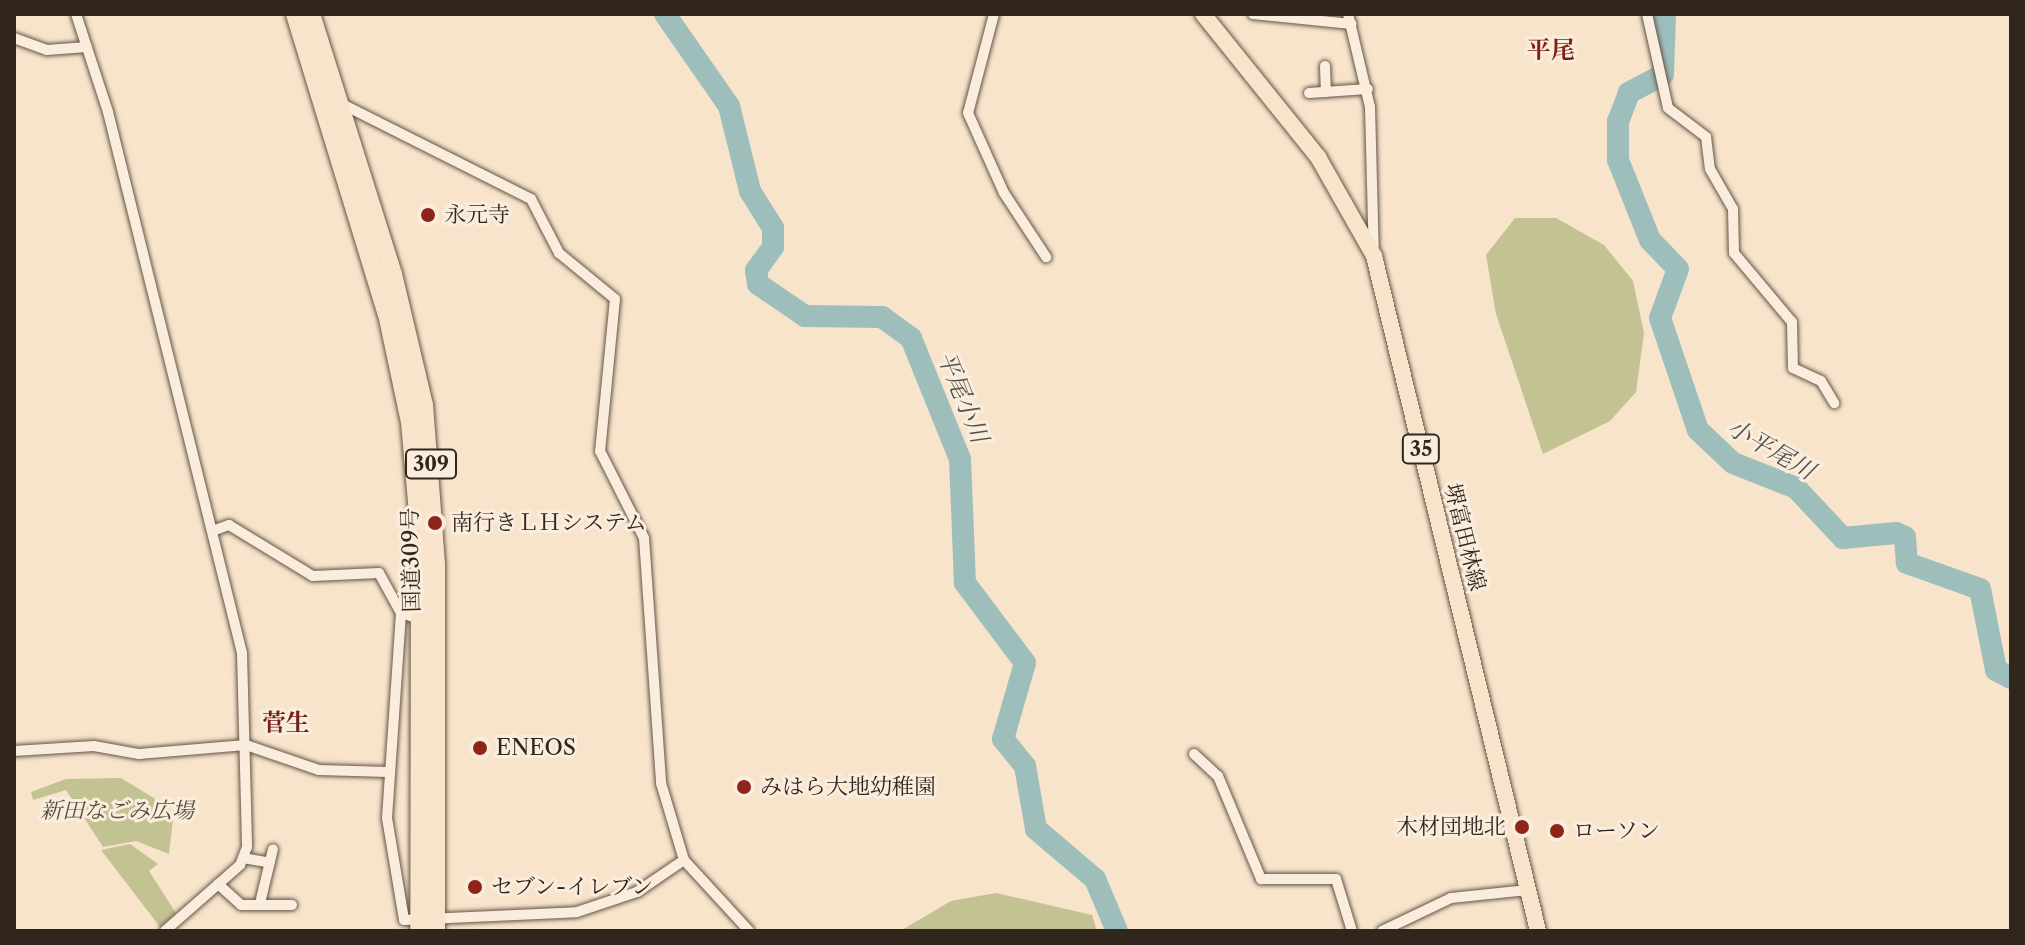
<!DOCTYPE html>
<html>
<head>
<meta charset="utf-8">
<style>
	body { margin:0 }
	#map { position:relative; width:2025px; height:945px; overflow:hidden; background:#f7e4ca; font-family:"Libre Caslon Text","Noto Serif JP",serif }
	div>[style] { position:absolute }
	.green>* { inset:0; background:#c3c292 }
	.river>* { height:22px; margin:-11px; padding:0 11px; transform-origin:11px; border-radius:11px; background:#9ebebb }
	.roads { filter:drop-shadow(0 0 2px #625648) drop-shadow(0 0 2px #625648) }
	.minor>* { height:10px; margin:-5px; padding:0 5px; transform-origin:5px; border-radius:5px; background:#faeddd }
	.primary>* { height:16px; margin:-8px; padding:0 8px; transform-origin:8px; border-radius:8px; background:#f7e4ca }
	.trunk>* { height:18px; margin:-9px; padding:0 9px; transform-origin:9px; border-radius:9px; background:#f7e4ca }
	.dots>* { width:22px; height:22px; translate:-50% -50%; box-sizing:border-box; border:4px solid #faeddd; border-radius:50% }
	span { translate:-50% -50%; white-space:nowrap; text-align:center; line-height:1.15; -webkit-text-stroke:6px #faeddd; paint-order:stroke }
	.shield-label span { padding:2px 6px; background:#faeddd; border:2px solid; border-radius:6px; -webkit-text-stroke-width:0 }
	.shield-label { font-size:20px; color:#31261c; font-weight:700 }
	.poi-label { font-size:22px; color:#31261c }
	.left { translate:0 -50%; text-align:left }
	.right { translate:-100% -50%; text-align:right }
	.street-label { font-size:22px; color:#31261c }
	.park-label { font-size:22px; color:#564d3a; font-style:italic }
	.neighbourhood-label { font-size:24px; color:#7a1f14; font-weight:700 }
	.water-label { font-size:24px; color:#52544c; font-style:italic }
	.frame { position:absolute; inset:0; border:16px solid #31261c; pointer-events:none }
</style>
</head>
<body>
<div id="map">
	<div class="green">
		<i style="clip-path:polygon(1515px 218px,1556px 218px,1604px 245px,1633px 281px,1644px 333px,1636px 392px,1610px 421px,1543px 454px,1496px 314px,1486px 255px)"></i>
		<i style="clip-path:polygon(121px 778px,167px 806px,173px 819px,169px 854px,136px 841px,103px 847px,66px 790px,33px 800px,31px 792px,66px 779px)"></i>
		<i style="clip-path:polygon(130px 844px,158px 864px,149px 871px,176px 913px,160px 927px,101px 850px)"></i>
		<i style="clip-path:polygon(996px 893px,1092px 915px,1097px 931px,900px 931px,951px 901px)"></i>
	</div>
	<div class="river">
		<i style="left:665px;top:14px;width:112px;rotate:55.2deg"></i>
		<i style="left:729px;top:106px;width:88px;rotate:76.1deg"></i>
		<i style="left:750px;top:191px;width:44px;rotate:58.1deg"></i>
		<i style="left:773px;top:228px;width:19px;rotate:90deg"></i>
		<i style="left:773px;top:247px;width:29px;rotate:126deg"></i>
		<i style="left:756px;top:270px;width:14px;rotate:82deg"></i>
		<i style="left:758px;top:284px;width:57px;rotate:34.2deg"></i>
		<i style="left:805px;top:316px;width:77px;rotate:0.7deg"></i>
		<i style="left:882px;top:317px;width:36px;rotate:36deg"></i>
		<i style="left:911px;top:338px;width:131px;rotate:68deg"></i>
		<i style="left:960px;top:459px;width:124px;rotate:87.7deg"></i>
		<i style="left:965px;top:583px;width:100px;rotate:53.1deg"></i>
		<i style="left:1025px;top:663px;width:79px;rotate:106.1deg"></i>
		<i style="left:1003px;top:739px;width:35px;rotate:51deg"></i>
		<i style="left:1025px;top:766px;width:64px;rotate:80.1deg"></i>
		<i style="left:1036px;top:829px;width:77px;rotate:40.3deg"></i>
		<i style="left:1095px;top:879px;width:56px;rotate:67.1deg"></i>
		<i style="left:1663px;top:75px;width:61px;rotate:-88.1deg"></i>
		<i style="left:1655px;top:79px;width:30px;rotate:152deg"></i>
		<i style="left:1629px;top:93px;width:30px;rotate:111deg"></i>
		<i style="left:1618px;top:121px;width:39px;rotate:90deg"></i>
		<i style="left:1618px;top:160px;width:86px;rotate:68.2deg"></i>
		<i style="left:1650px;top:240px;width:40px;rotate:46deg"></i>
		<i style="left:1678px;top:269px;width:52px;rotate:110.2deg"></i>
		<i style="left:1660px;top:318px;width:118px;rotate:71.3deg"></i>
		<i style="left:1698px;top:430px;width:48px;rotate:43.3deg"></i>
		<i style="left:1733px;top:463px;width:68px;rotate:21.6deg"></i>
		<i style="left:1796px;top:488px;width:69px;rotate:46.8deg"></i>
		<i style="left:1843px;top:538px;width:53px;rotate:-5.4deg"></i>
		<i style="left:1896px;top:533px;width:10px;rotate:24deg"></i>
		<i style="left:1905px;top:537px;width:26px;rotate:86deg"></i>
		<i style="left:1907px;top:563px;width:77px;rotate:19.6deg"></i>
		<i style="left:1980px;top:589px;width:83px;rotate:78.8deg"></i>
		<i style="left:1996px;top:670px;width:17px;rotate:28deg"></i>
	</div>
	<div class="roads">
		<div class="minor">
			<i style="left:76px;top:14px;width:103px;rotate:71.9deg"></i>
			<i style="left:108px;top:112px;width:557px;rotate:76.09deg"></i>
			<i style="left:242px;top:653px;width:194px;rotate:88.5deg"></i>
			<i style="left:247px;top:847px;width:19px;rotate:111deg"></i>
			<i style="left:240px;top:865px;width:100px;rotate:138.7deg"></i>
			<i style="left:994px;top:14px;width:102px;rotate:104.7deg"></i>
			<i style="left:968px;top:113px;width:88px;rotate:65.8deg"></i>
			<i style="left:1004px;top:193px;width:77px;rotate:56.7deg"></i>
			<i style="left:1253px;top:14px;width:99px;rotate:5.8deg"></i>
			<i style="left:1348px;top:14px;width:96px;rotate:76.7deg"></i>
			<i style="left:1370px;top:107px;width:149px;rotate:88.5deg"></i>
			<i style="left:1647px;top:14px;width:96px;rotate:77.4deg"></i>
			<i style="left:1668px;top:108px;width:48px;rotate:37.3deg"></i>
			<i style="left:1706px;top:137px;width:32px;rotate:83deg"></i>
			<i style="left:1710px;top:169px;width:46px;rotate:60.1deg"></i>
			<i style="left:1733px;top:209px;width:44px;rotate:88.7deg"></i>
			<i style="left:1734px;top:253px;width:90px;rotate:50deg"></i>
			<i style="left:1792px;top:322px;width:46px;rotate:88.8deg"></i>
			<i style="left:1793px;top:368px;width:31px;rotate:25deg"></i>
			<i style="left:1821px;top:381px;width:26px;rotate:59deg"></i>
			<i style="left:14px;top:38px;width:35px;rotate:20deg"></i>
			<i style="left:47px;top:50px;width:40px;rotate:-4.3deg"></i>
			<i style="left:1325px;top:66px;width:26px;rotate:88deg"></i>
			<i style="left:1309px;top:93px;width:59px;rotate:-3.9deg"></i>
			<i style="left:338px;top:102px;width:216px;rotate:26.7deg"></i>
			<i style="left:531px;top:199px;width:61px;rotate:62.6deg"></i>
			<i style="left:559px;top:253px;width:72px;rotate:39.4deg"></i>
			<i style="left:615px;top:299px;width:153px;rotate:95.6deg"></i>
			<i style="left:600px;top:451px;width:97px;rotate:63.2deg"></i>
			<i style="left:644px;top:538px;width:246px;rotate:86deg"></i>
			<i style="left:661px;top:783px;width:80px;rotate:73.4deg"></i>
			<i style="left:684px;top:860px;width:96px;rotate:47.5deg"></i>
			<i style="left:215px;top:530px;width:15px;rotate:-20deg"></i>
			<i style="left:229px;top:525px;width:98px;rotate:31.3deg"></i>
			<i style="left:313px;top:576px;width:66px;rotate:-2.6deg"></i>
			<i style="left:379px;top:573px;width:46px;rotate:61.2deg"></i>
			<i style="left:401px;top:613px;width:20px;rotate:18deg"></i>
			<i style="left:401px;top:613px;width:205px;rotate:93.9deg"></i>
			<i style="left:387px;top:818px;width:103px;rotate:80.5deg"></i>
			<i style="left:404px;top:920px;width:173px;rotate:-2.6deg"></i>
			<i style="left:577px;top:912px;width:63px;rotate:-18.4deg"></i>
			<i style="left:637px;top:892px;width:57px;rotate:-34.2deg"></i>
			<i style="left:14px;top:751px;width:80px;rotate:-3.6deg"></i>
			<i style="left:94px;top:746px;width:46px;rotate:10.1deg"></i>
			<i style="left:139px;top:754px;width:107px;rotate:-4.8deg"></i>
			<i style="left:246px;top:745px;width:77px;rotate:18.9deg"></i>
			<i style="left:319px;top:770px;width:70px;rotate:1.6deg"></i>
			<i style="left:1194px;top:754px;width:33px;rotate:43deg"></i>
			<i style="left:1218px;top:776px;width:112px;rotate:67.3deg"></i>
			<i style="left:1261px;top:879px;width:75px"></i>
			<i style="left:1336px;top:879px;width:54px;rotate:72.9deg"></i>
			<i style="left:243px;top:858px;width:27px;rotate:10deg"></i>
			<i style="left:218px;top:884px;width:31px;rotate:42deg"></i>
			<i style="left:241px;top:905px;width:51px"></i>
			<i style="left:261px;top:899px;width:51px;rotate:-76.5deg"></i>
			<i style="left:1382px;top:931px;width:76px;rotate:-25.6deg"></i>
			<i style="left:1451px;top:898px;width:77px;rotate:-5.9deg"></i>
		</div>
		<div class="primary">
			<i style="left:1203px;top:14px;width:184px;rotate:51.2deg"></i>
			<i style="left:1318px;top:157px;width:114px;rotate:60.5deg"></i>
			<i style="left:1374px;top:256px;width:695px;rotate:76.34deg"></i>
		</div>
		<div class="trunk">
			<i style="left:295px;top:14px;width:314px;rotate:73deg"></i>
			<i style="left:387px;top:314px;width:110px;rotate:78deg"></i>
			<i style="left:410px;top:422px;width:115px;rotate:85deg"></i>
			<i style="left:420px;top:537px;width:394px;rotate:90.1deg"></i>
			<i style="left:311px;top:14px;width:273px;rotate:72.5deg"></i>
			<i style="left:393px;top:274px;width:135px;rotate:76.7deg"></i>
			<i style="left:424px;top:405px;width:160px;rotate:85.7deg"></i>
			<i style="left:436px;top:565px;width:366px;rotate:90deg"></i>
		</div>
	</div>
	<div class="dots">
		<i style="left:428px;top:215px;background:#8f2418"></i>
		<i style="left:435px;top:523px;background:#8f2418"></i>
		<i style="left:480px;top:748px;background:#8f2418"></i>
		<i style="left:744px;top:787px;background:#8f2418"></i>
		<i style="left:1522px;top:827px;background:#8f2418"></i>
		<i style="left:1557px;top:831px;background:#8f2418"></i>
		<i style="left:475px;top:887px;background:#8f2418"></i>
	</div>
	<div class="shield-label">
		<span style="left:1421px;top:449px">35</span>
		<span style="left:431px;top:464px">309</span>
	</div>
	<div class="poi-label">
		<span class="left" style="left:444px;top:215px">永元寺</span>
		<span class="left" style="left:451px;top:523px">南行きＬＨシステム</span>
		<span class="left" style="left:496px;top:748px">ENEOS</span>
		<span class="left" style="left:760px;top:787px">みはら大地幼稚園</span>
		<span class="right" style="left:1506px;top:827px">木材団地北</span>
		<span class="left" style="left:1573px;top:831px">ローソン</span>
		<span class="left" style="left:491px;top:887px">セブン-イレブン</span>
	</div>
	<div class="street-label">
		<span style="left:1465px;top:537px;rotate:76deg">堺富田林線</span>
		<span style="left:411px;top:560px;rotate:-91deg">国道309号</span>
	</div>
	<div class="park-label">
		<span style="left:117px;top:811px">新田なごみ広場</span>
	</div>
	<div class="neighbourhood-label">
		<span style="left:1551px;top:50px">平尾</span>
		<span style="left:286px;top:723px">菅生</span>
	</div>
	<div class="water-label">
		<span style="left:963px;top:397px;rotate:68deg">平尾小川</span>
		<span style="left:1771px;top:449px;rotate:30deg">小平尾川</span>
	</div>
	<div class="frame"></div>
</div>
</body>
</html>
